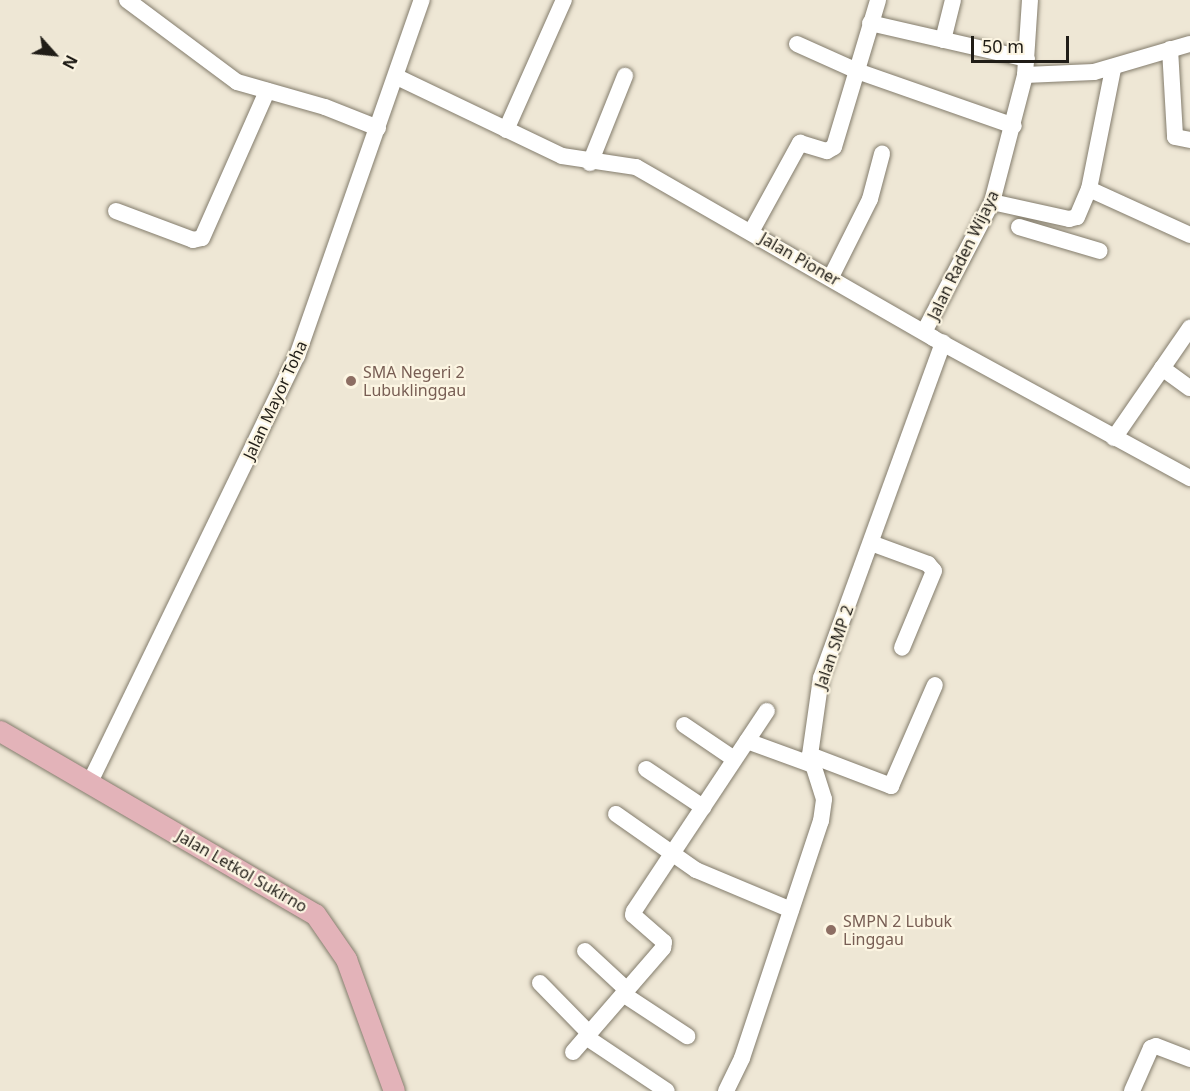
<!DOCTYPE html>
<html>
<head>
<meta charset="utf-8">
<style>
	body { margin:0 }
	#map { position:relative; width:1190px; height:1091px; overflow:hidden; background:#eee7d5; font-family:"Noto Sans",sans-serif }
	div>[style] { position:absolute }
	.roads { filter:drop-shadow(0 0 2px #837c6c) drop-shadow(0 0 2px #837c6c) }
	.minor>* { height:16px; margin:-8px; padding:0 8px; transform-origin:8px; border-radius:8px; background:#fff }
	.major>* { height:21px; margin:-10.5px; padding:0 10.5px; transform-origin:10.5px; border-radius:10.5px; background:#e3b3b9 }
	.dots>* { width:16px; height:16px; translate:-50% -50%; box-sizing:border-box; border:3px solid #fcf5e2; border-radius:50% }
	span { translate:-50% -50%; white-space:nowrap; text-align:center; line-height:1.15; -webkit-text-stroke:4.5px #fcf5e2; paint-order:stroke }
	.street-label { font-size:16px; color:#201d17 }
	.education-label { font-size:16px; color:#785e54 }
	.left { translate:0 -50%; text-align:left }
	.north { position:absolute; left:24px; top:24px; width:60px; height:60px; -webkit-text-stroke:4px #fcf5e2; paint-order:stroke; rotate:117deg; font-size:16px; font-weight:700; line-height:24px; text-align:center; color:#201d17 }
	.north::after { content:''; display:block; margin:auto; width:21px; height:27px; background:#201d17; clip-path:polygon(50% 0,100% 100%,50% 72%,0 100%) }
	.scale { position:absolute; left:971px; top:36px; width:98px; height:27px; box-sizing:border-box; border:3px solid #201d17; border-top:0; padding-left:8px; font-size:18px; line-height:21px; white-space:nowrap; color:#201d17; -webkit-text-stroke:4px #fcf5e2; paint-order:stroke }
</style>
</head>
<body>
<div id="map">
	<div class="roads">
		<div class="minor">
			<i style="left:127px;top:0;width:137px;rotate:36.7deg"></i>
			<i style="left:237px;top:82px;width:91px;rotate:15.9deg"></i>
			<i style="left:325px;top:107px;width:57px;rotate:21.6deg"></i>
			<i style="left:870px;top:23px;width:161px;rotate:12.9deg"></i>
			<i style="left:943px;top:40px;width:41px;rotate:-76deg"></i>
			<i style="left:797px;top:44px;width:66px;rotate:24.2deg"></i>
			<i style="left:857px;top:71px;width:166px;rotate:19.3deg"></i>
			<i style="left:1170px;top:49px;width:88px;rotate:86.7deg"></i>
			<i style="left:1175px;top:137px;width:15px;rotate:11deg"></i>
			<i style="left:1025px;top:75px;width:69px;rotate:-2.5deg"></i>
			<i style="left:1094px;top:72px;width:100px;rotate:-16.3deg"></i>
			<i style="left:397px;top:77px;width:183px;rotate:25.6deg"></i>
			<i style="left:562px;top:156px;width:75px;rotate:8.5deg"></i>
			<i style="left:636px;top:167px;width:343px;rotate:29.9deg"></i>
			<i style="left:933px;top:338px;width:293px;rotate:28.6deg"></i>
			<i style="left:506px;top:130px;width:142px;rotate:-66deg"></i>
			<i style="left:590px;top:163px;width:94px;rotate:-68.1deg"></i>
			<i style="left:1089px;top:189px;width:111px;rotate:24.5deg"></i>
			<i style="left:992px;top:202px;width:79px;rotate:12.4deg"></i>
			<i style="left:1069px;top:219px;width:8px;rotate:-14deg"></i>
			<i style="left:1077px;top:217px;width:30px;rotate:-67deg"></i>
			<i style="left:1089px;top:189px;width:122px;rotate:-78.7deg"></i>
			<i style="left:116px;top:211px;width:82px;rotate:20.6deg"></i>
			<i style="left:193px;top:240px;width:9px;rotate:-13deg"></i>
			<i style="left:202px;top:238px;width:161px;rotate:-66.1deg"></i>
			<i style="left:1019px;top:227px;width:84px;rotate:16.5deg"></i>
			<i style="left:751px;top:232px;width:102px;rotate:-61.2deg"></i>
			<i style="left:800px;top:143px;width:28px;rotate:17deg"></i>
			<i style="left:827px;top:151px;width:8px;rotate:-30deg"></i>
			<i style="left:834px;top:147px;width:153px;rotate:-73.3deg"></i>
			<i style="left:831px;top:277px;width:87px;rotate:-63.4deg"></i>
			<i style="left:870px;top:199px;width:47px;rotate:-75.1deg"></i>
			<i style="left:924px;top:332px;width:147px;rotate:-62.4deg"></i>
			<i style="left:992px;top:202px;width:131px;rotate:-75.4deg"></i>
			<i style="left:1025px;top:75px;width:75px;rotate:-86.2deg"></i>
			<i style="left:1162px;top:368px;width:34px;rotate:36deg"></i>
			<i style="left:1114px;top:438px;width:134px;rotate:-55.4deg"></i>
			<i style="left:871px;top:543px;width:61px;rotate:20.2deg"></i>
			<i style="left:928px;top:564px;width:9px;rotate:49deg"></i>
			<i style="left:934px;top:571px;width:83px;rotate:112.6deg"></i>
			<i style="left:684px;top:725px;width:60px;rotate:34.2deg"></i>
			<i style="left:747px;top:741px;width:70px;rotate:20deg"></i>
			<i style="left:810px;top:755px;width:87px;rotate:20.9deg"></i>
			<i style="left:891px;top:786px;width:110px;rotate:-66.5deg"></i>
			<i style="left:646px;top:769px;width:69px;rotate:33.7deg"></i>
			<i style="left:89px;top:784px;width:476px;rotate:-64.1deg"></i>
			<i style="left:297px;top:356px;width:377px;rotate:-70.7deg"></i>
			<i style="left:616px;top:814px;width:98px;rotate:35deg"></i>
			<i style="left:696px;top:870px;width:103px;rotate:22.8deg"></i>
			<i style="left:585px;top:951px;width:56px;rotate:42.8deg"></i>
			<i style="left:540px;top:983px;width:70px;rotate:45.6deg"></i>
			<i style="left:623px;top:994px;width:77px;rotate:33.3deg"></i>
			<i style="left:586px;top:1037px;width:97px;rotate:33.7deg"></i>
			<i style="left:573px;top:1052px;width:138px;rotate:-49.1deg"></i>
			<i style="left:663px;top:948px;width:6px;rotate:-81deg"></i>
			<i style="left:664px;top:942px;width:41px;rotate:-138.9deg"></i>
			<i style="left:633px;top:915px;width:4px;rotate:-76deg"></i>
			<i style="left:634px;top:911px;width:240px;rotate:-56.4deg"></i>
			<i style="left:726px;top:1091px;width:37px;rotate:-64deg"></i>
			<i style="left:742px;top:1058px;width:250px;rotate:-71.6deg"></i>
			<i style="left:821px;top:821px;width:22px;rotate:-82deg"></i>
			<i style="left:824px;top:799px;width:46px;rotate:-107.7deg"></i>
			<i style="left:810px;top:755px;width:78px;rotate:-81.9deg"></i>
			<i style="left:821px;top:678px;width:357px;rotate:-70deg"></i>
			<i style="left:1132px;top:1091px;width:47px;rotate:-66.2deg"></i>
			<i style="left:1151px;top:1048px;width:5px;rotate:-22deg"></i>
			<i style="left:1156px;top:1046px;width:36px;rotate:21deg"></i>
		</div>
		<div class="major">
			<i style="left:0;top:731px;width:364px;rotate:30.2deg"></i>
			<i style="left:315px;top:914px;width:55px;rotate:55.4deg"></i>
			<i style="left:346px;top:959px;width:140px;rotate:70deg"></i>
		</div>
	</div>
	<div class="dots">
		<i style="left:351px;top:381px;background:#8d6e63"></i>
		<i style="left:831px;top:930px;background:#8d6e63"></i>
	</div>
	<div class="street-label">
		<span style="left:963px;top:255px;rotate:-64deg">Jalan Raden Wijaya</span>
		<span style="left:800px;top:259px;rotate:30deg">Jalan Pioner</span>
		<span style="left:275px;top:400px;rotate:-65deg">Jalan Mayor Toha</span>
		<span style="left:834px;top:647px;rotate:-71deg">Jalan SMP 2</span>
		<span style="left:242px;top:871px;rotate:30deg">Jalan Letkol Sukirno</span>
	</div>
	<div class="education-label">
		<span class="left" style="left:363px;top:381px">SMA Negeri 2<br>Lubuklinggau</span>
		<span class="left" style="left:843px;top:930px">SMPN 2 Lubuk<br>Linggau</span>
	</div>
	<div class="north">N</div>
	<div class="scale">50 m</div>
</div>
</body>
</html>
